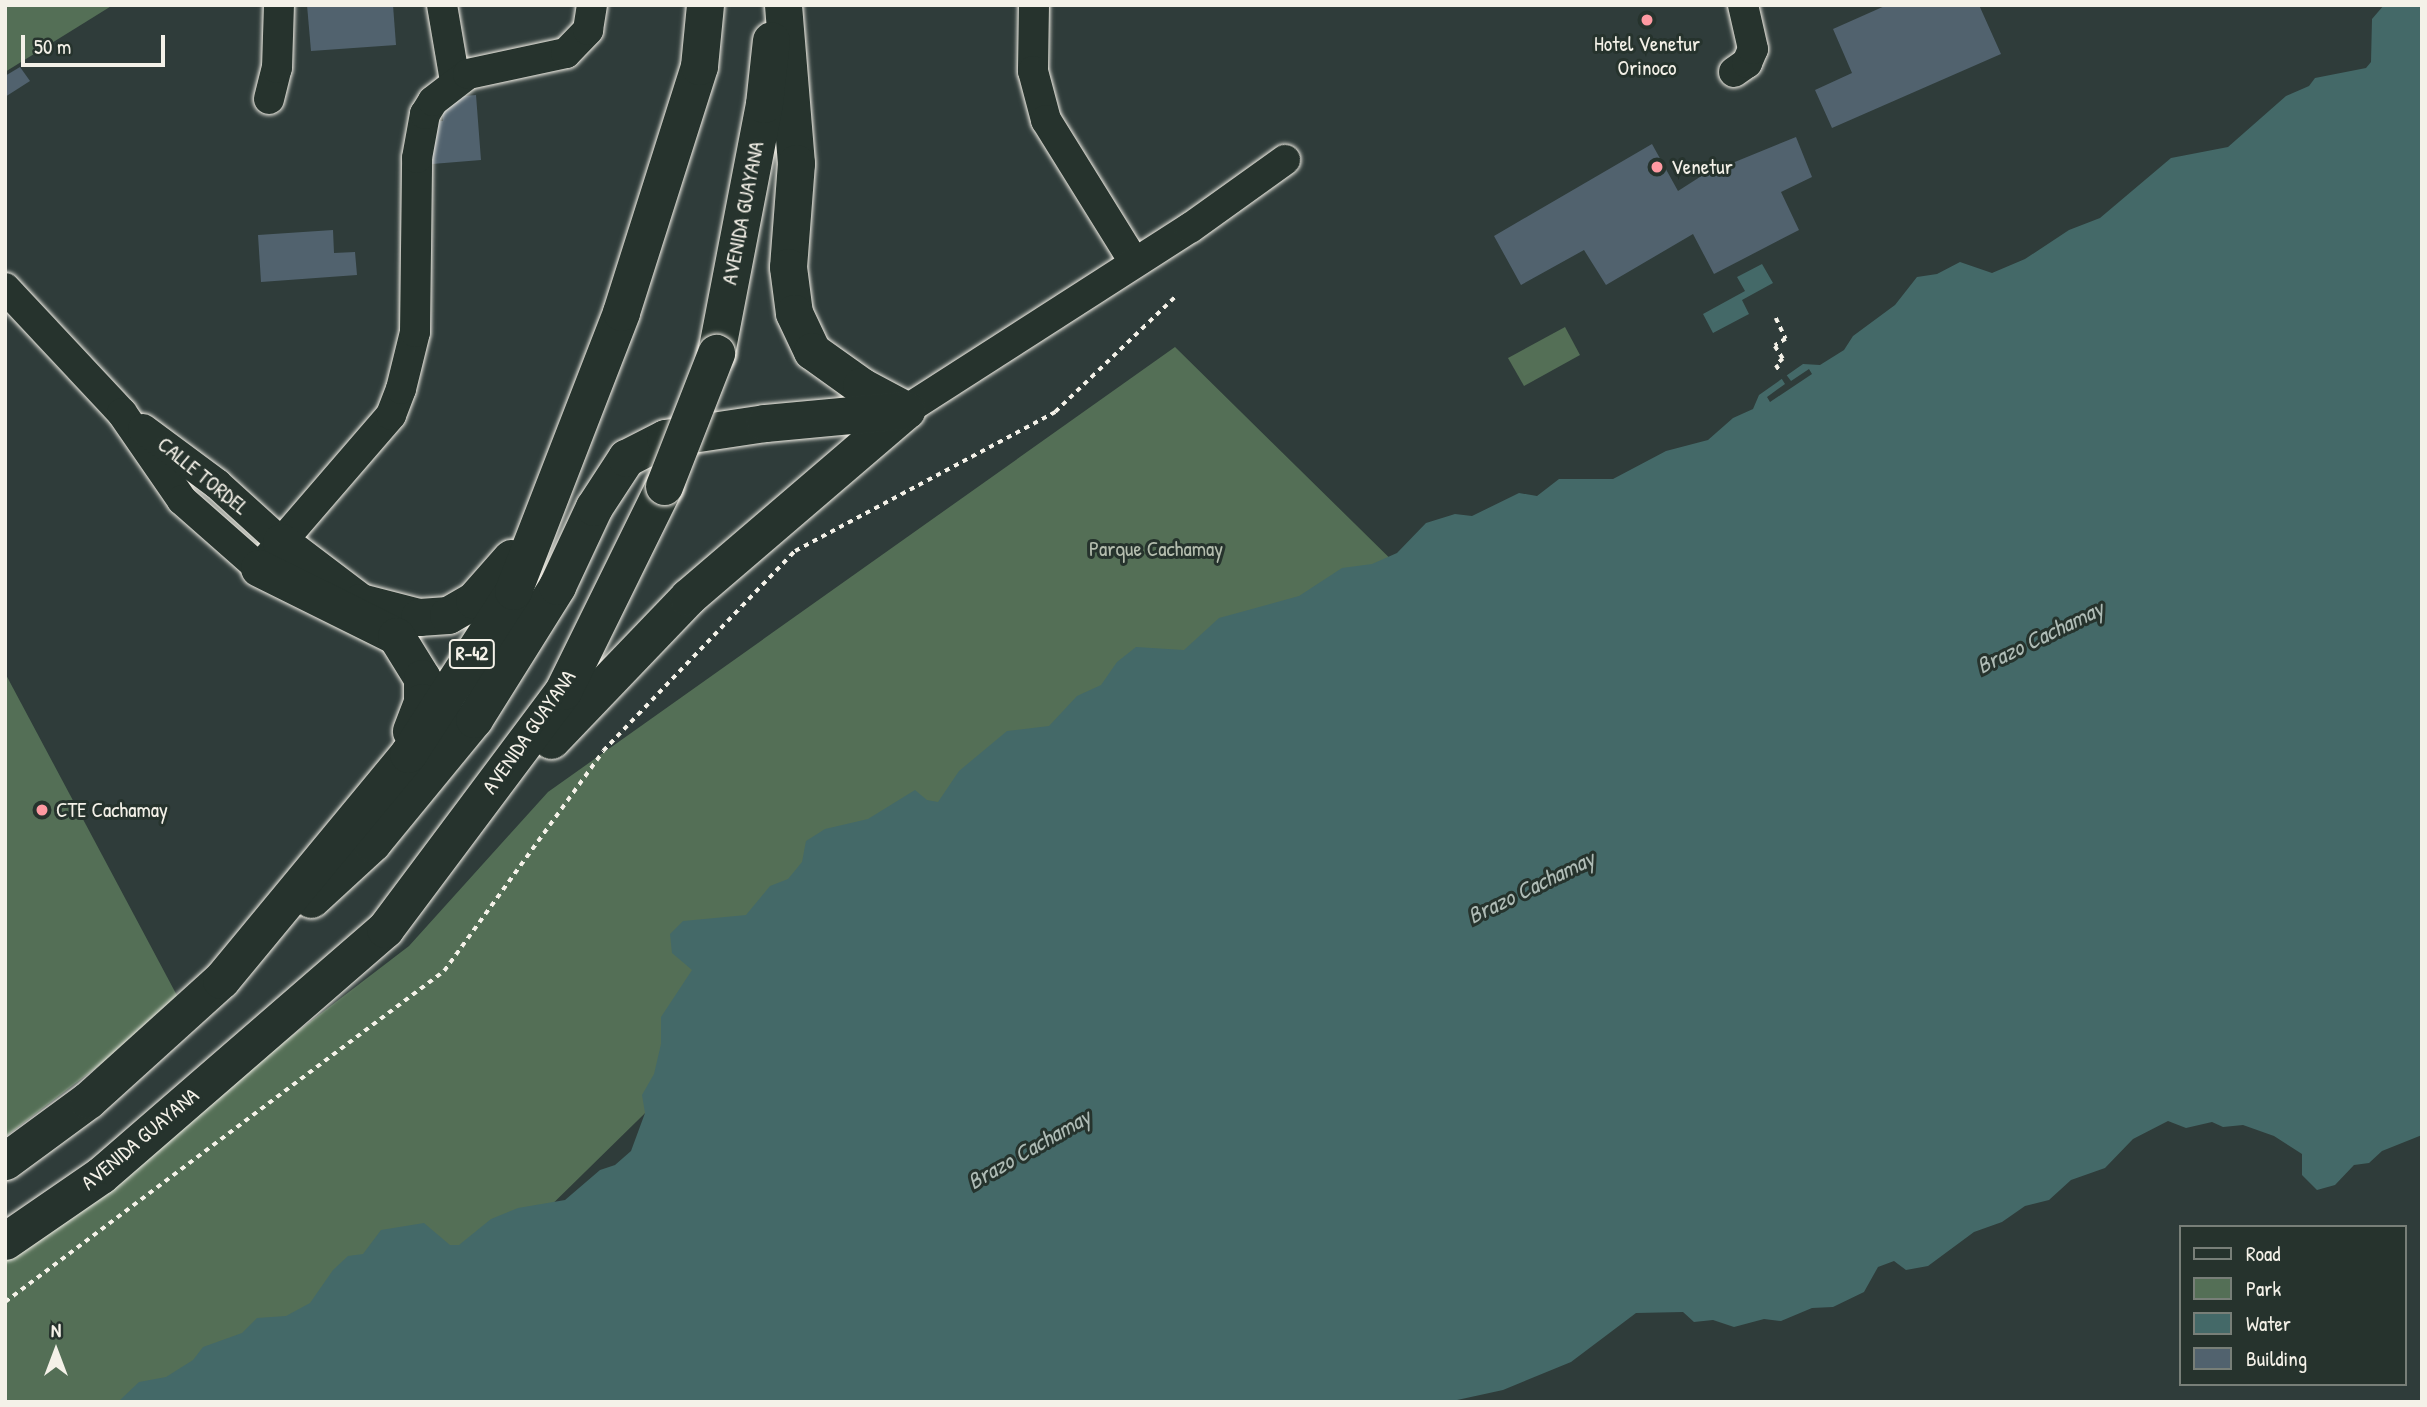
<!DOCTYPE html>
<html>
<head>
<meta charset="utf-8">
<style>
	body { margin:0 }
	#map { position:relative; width:2427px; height:1407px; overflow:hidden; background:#2f3c3a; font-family:"Patrick Hand",sans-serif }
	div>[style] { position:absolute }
	.green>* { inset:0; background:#546f56 }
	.water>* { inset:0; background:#446968 }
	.pier>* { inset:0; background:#2f3c3a }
	.building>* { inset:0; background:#51626e }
	.path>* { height:3.5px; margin-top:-1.75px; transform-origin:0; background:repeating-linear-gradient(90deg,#f4f1e8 0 5px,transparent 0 10px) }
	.roads { filter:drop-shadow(0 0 2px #f4f1e8) drop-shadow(0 0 2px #f4f1e8) }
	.minor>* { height:30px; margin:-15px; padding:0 15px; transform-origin:15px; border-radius:15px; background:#26332d }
	.major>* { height:37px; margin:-18.5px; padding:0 18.5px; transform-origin:18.5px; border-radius:18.5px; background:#26332d }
	.bridges { filter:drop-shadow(0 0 2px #f4f1e8) drop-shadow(0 0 2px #f4f1e8) }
	.major-bridge>* { height:37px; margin:-18.5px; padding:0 18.5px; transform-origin:18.5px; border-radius:18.5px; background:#26332d }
	.dots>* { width:19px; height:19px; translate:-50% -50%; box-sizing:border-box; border:4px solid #26332d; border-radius:50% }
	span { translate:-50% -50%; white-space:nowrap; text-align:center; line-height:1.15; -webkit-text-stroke:6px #26332d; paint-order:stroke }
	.shield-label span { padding:2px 5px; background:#26332d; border:2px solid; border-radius:5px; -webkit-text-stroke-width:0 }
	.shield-label { font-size:19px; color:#f4f1e8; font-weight:700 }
	.poi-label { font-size:21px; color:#f4f1e8 }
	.left { translate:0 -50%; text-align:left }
	.street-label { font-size:21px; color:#f4f1e8 }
	.park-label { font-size:21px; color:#b4bdae }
	.water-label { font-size:23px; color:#aebbb5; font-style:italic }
	.frame { position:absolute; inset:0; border:7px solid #f4f1e8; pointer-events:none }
	.legend { position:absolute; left:2179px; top:1225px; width:228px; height:161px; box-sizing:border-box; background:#26332d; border:2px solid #787f78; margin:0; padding:9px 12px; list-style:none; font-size:21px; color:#f4f1e8 }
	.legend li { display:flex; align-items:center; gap:14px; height:35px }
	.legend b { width:35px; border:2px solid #787f78 }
	.north { position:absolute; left:21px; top:1316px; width:70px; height:70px; -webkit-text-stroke:5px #26332d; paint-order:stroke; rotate:0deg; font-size:19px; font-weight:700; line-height:28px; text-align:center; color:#f4f1e8 }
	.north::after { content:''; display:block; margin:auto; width:24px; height:32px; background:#f4f1e8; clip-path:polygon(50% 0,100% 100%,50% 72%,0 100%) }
	.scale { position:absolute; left:21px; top:35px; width:144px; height:32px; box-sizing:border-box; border:4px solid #f4f1e8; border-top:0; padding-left:9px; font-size:21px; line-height:24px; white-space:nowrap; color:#f4f1e8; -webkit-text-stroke:5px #26332d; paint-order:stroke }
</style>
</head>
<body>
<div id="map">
	<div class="green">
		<i style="clip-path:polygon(5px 5px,113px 5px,5px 72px)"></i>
		<i style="clip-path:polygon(1565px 327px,1580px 355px,1524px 386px,1508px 358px)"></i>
		<i style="clip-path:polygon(1175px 347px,1414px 582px,890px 873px,487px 1268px,206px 1402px,5px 1402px,5px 1255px,409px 946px,548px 792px)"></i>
		<i style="clip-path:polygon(5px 673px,181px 1003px,5px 1137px)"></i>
	</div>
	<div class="water">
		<i style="clip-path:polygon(2384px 5px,2422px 5px,2422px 1135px,2382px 1151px,2369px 1163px,2354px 1165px,2335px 1185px,2317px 1190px,2302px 1175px,2302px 1154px,2274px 1136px,2243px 1125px,2223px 1127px,2212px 1122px,2186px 1128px,2168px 1121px,2133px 1139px,2105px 1168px,2071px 1180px,2049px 1200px,2025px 1206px,2002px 1222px,1974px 1232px,1928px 1266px,1906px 1270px,1894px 1261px,1878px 1267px,1864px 1292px,1833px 1307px,1812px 1308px,1781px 1321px,1764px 1319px,1734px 1327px,1713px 1320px,1694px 1322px,1683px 1312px,1636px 1313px,1571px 1362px,1503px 1390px,1448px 1402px,118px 1402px,139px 1382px,166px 1377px,193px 1360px,203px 1347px,242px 1333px,257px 1318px,286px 1316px,310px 1303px,333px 1270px,348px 1256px,363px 1254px,381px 1230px,424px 1223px,450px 1245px,459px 1245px,491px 1219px,518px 1208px,565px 1200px,600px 1170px,615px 1165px,631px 1151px,645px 1113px,642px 1095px,654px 1074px,661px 1044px,661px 1017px,692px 970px,672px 953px,670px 934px,683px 921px,746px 915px,770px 886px,788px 879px,802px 862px,806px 841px,825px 829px,868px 819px,915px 790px,927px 800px,938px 802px,959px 771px,1007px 731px,1049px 726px,1077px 696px,1101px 685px,1117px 662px,1136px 647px,1184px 650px,1219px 618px,1299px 596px,1342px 568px,1372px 564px,1397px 553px,1426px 523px,1455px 514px,1472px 516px,1519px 493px,1537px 496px,1559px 479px,1613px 479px,1666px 451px,1708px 440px,1733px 418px,1753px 409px,1759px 395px,1803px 364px,1820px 365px,1844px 350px,1853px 336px,1895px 305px,1917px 277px,1937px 274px,1960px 262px,1992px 273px,2025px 259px,2069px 230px,2100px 218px,2171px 158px,2228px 147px,2286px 96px,2309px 86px,2315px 78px,2366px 68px,2371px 62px,2372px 19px)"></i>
		<i style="clip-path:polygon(1762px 264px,1773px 283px,1742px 300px,1749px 314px,1713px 333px,1703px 314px,1745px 291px,1737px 277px)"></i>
	</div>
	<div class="pier">
		<i style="clip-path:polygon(1809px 369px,1812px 374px,1770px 402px,1767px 397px,1785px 384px,1780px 376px,1785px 373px,1791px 381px)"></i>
	</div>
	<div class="building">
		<i style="clip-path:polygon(307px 5px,393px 5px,396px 45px,311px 51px)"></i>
		<i style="clip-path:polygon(1887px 5px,1979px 5px,2001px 54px,1832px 128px,1815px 90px,1852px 73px,1833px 29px)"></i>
		<i style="clip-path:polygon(20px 67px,30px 81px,5px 97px,5px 76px)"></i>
		<i style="clip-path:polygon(476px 95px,481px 160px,432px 164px,428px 122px,443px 121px,441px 98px)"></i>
		<i style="clip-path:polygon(1796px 137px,1812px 177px,1781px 192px,1799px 230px,1714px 274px,1693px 234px,1606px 285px,1584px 250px,1521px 285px,1494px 236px,1652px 144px,1678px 191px,1703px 175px)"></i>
		<i style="clip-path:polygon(333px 230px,334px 253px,355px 252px,357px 275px,261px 282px,258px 235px)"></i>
	</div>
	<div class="path">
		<i style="left:1776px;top:318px;width:23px;rotate:65deg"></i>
		<i style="left:1786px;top:339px;width:13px;rotate:148deg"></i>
		<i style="left:1775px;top:346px;width:15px;rotate:58deg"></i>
		<i style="left:1783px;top:359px;width:9px;rotate:139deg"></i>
		<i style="left:1776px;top:365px;width:9px;rotate:58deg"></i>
		<i style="left:5px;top:1302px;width:550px;rotate:-37.02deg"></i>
		<i style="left:444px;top:971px;width:271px;rotate:-54.1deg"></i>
		<i style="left:603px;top:751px;width:277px;rotate:-46.2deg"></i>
		<i style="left:795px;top:551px;width:295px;rotate:-28.1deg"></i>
		<i style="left:1055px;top:412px;width:168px;rotate:-43.8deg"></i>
	</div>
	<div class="roads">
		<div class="minor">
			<i style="left:442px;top:5px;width:77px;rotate:80.3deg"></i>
			<i style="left:1034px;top:5px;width:66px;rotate:90.9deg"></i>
			<i style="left:1033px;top:71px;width:51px;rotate:75.1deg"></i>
			<i style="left:1046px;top:120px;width:167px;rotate:58.2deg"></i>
			<i style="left:1734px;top:72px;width:16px;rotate:-35deg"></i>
			<i style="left:1747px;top:63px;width:15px;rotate:-67deg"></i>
			<i style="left:1753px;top:49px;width:45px;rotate:-102.8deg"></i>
			<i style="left:269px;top:99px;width:32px;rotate:-76deg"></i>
			<i style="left:277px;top:68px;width:63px;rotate:-88.2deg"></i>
			<i style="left:5px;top:288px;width:171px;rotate:46.9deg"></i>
			<i style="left:122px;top:413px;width:106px;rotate:55.4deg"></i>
			<i style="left:182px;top:500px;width:103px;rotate:41.4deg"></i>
			<i style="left:259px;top:568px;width:202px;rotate:-49.2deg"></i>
			<i style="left:391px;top:415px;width:28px;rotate:-69deg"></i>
			<i style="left:401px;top:389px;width:59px;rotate:-76.2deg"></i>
			<i style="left:415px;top:332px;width:174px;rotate:-89.3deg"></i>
			<i style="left:417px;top:158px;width:45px;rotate:-79.7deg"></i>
			<i style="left:425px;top:114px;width:15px;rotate:-58deg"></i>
			<i style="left:433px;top:101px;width:44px;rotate:-37.6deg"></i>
			<i style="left:468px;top:74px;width:100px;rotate:-12.1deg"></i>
			<i style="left:566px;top:53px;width:32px;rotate:-46deg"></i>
			<i style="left:588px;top:30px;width:25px;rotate:-81deg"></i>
			<i style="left:906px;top:410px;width:337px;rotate:-32.7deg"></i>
			<i style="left:1190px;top:228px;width:117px;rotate:-35.6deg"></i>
			<i style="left:143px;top:429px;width:92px;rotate:36.6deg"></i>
			<i style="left:217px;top:484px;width:86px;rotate:42.2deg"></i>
		</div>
		<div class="major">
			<i style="left:783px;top:5px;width:159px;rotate:85.3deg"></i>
			<i style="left:796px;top:163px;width:104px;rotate:94.4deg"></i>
			<i style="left:788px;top:267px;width:46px;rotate:82.6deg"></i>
			<i style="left:794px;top:313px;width:42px;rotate:64.7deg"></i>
			<i style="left:812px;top:351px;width:60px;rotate:35.5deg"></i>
			<i style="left:861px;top:386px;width:51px;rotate:28.1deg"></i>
			<i style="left:716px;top:353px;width:254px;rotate:-79.1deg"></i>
			<i style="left:764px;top:104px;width:64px;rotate:-83.8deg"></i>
			<i style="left:281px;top:542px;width:99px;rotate:37.2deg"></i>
			<i style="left:360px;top:602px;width:61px;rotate:14.3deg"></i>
			<i style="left:419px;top:617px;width:29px;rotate:-4deg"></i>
			<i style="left:448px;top:615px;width:30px;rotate:-30deg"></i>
			<i style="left:474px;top:600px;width:56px;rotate:-48.6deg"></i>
			<i style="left:259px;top:568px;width:153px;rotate:26.4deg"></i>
			<i style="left:396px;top:636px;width:49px;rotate:58.2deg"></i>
			<i style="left:422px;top:678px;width:24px;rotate:90deg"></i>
			<i style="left:422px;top:702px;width:31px;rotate:111deg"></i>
			<i style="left:551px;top:740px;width:198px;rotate:-46.2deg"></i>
			<i style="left:688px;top:597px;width:287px;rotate:-40.6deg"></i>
			<i style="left:311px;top:899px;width:83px;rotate:-42.6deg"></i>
			<i style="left:372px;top:843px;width:161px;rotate:-50.6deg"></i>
			<i style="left:474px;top:719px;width:157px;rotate:-58deg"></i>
			<i style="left:557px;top:586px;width:87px;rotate:-64.9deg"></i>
			<i style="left:594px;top:507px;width:59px;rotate:-56.9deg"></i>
			<i style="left:626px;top:458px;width:44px;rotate:-27.1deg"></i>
			<i style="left:665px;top:438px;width:101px;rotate:-8.5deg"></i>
			<i style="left:765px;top:423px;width:142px;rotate:-5.3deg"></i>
			<i style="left:5px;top:1161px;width:103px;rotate:-36.3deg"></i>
			<i style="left:88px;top:1100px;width:179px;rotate:-42.1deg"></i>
			<i style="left:221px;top:980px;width:293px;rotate:-50.4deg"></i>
			<i style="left:408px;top:754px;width:194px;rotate:-57.2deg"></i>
			<i style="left:513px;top:591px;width:299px;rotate:-68.8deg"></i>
			<i style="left:621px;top:312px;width:258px;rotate:-72.4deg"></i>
			<i style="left:699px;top:66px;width:61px;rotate:-84.4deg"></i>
			<i style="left:5px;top:1241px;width:116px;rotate:-34.5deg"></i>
			<i style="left:101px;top:1175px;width:376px;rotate:-40.9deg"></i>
			<i style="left:385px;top:929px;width:297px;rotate:-53.2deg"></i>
			<i style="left:563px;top:691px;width:229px;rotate:-63.8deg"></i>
		</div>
	</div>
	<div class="bridges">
		<div class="major-bridge">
			<i style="left:664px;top:486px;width:143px;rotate:-68.6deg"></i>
		</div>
	</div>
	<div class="dots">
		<i style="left:1647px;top:20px;background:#ff9aa2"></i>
		<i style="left:1657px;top:167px;background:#ff9aa2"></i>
		<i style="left:42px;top:810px;background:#ff9aa2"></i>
	</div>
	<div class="shield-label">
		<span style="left:472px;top:654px">R-42</span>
	</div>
	<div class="poi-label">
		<span style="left:1647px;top:56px">Hotel Venetur<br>Orinoco</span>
		<span class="left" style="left:1671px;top:167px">Venetur</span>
		<span class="left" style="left:56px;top:810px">CTE Cachamay</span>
	</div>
	<div class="street-label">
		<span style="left:743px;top:213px;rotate:-79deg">AVENIDA GUAYANA</span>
		<span style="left:203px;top:476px;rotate:39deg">CALLE TORDEL</span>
		<span style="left:529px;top:732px;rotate:-55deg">AVENIDA GUAYANA</span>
		<span style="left:140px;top:1139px;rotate:-40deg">AVENIDA GUAYANA</span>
	</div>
	<div class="park-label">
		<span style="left:1156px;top:549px">Parque Cachamay</span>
	</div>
	<div class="water-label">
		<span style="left:2040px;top:637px;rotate:-26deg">Brazo Cachamay</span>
		<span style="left:1531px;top:887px;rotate:-26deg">Brazo Cachamay</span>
		<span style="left:1029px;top:1149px;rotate:-30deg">Brazo Cachamay</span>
	</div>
	<div class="frame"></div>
	<ul class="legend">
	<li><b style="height:9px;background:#26332d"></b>Road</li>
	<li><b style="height:19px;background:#546f56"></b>Park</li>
	<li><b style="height:19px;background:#446968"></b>Water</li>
	<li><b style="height:19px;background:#51626e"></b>Building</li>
	</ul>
	<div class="north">N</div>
	<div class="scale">50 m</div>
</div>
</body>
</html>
